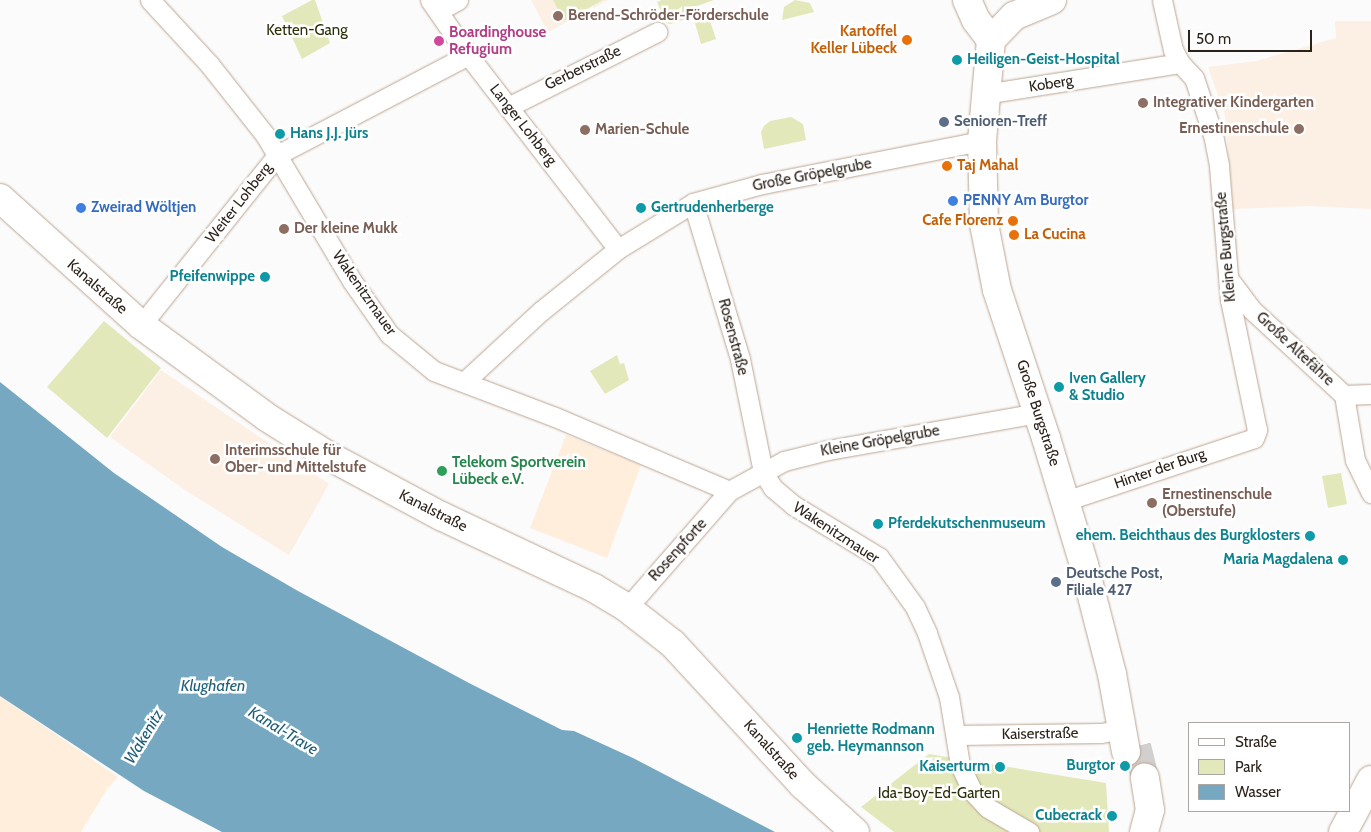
<!DOCTYPE html>
<html>
<head>
<meta charset="utf-8">
<style>
	body { margin:0 }
	#map { position:relative; width:1371px; height:832px; overflow:hidden; background:#fbfbfb; font-family:Cabin,sans-serif }
	div>[style] { position:absolute }
	.commercial>* { inset:0; background:#ffeedc }
	.built>* { inset:0; background:#fcefe4 }
	.green>* { inset:0; background:#e3e8ba }
	.water>* { inset:0; background:#76a9c1 }
	.secondary-tunnel>* { height:28px; margin-top:-14px; transform-origin:0; background:repeating-linear-gradient(90deg,#d1d0ce 0 28px,transparent 0 42px) }
	.roads { filter:drop-shadow(0 0 1px #bca491) drop-shadow(0 0 1px #bca491) }
	.street>* { height:19px; margin:-9.5px; padding:0 9.5px; transform-origin:9.5px; border-radius:9.5px; background:#fff }
	.secondary>* { height:28px; margin:-14px; padding:0 14px; transform-origin:14px; border-radius:14px; background:#fff }
	.dots>* { width:14px; height:14px; translate:-50% -50%; box-sizing:border-box; border:2px solid #fff; border-radius:50% }
	span { translate:-50% -50%; white-space:nowrap; text-align:center; line-height:1.15; -webkit-text-stroke:5px #fff; paint-order:stroke }
	.education-label { font-size:15px; color:#785e54; font-weight:700 }
	.left { translate:0 -50%; text-align:left }
	.right { translate:-100% -50%; text-align:right }
	.park-label { font-size:15px; color:#2b2d06 }
	.food-label { font-size:15px; color:#c56008; font-weight:700 }
	.hotel-label { font-size:15px; color:#b23c85; font-weight:700 }
	.culture-label { font-size:15px; color:#0d838f; font-weight:700 }
	.street-label { font-size:15px; color:#2b221a }
	.service-label { font-size:15px; color:#4e5e75; font-weight:700 }
	.shop-label { font-size:15px; color:#366cbe; font-weight:700 }
	.leisure-label { font-size:15px; color:#27864d; font-weight:700 }
	.water-label { font-size:16px; color:#1c5d77; font-style:italic }
	.legend { position:absolute; left:1188px; top:722px; width:162px; height:90px; box-sizing:border-box; background:#fff; border:1px solid #aaa7a3; margin:0; padding:6px 9px; list-style:none; font-size:15px; color:#2b221a }
	.legend li { display:flex; align-items:center; gap:10px; height:25px }
	.legend b { width:25px; border:1px solid #aaa7a3 }
	.scale { position:absolute; left:1188px; top:30px; width:124px; height:22px; box-sizing:border-box; border:2px solid #2b221a; border-top:0; padding-left:6px; font-size:15px; line-height:18px; white-space:nowrap; color:#2b221a; -webkit-text-stroke:4px #fff; paint-order:stroke }
</style>
</head>
<body>
<div id="map">
	<div class="commercial">
		<i style="clip-path:polygon(566px 435px,641px 465px,607px 558px,530px 528px)"></i>
		<i style="clip-path:polygon(0 696px,118px 777px,107px 789px,81px 832px,0 832px)"></i>
	</div>
	<div class="built">
		<i style="clip-path:polygon(531px 0,608px 0,548px 32px)"></i>
		<i style="clip-path:polygon(1335px 21px,1371px 21px,1371px 209px,1311px 206px,1233px 209px,1225px 115px,1208px 67px,1256px 61px,1336px 38px)"></i>
		<i style="clip-path:polygon(161px 370px,329px 484px,289px 555px,185px 490px,110px 437px)"></i>
	</div>
	<div class="green">
		<i style="clip-path:polygon(312px 0,315px 0,330px 43px,302px 59px,282px 16px)"></i>
		<i style="clip-path:polygon(553px 0,603px 0,564px 21px)"></i>
		<i style="clip-path:polygon(662px 0,714px 0,686px 10px,688px 18px,671px 24px,666px 23px,657px 2px)"></i>
		<i style="clip-path:polygon(795px 0,810px 3px,814px 12px,782px 20px,784px 7px)"></i>
		<i style="clip-path:polygon(709px 18px,716px 39px,701px 44px,695px 23px)"></i>
		<i style="clip-path:polygon(791px 117px,803px 124px,806px 140px,764px 149px,761px 132px,764px 126px,770px 121px)"></i>
		<i style="clip-path:polygon(104px 321px,161px 368px,107px 438px,47px 387px)"></i>
		<i style="clip-path:polygon(617px 355px,620px 364px,624px 363px,629px 380px,605px 394px,590px 371px)"></i>
		<i style="clip-path:polygon(1341px 473px,1347px 504px,1328px 508px,1322px 476px)"></i>
		<i style="clip-path:polygon(929px 754px,1106px 783px,1109px 832px,894px 832px,861px 807px)"></i>
	</div>
	<div class="water">
		<i style="clip-path:polygon(0 382px,114px 473px,222px 547px,298px 591px,469px 683px,562px 730px,574px 731px,633px 758px,775px 832px,222px 832px,144px 791px,0 696px)"></i>
	</div>
	<div class="secondary-tunnel">
		<i style="left:1137px;top:746px;width:32px;rotate:76deg"></i>
	</div>
	<div class="roads">
		<div class="street">
			<i style="left:150px;top:0;width:87px;rotate:47.3deg"></i>
			<i style="left:209px;top:64px;width:90px;rotate:51.7deg"></i>
			<i style="left:265px;top:135px;width:170px;rotate:59.2deg"></i>
			<i style="left:352px;top:281px;width:65px;rotate:55.1deg"></i>
			<i style="left:389px;top:334px;width:58px;rotate:39.4deg"></i>
			<i style="left:434px;top:371px;width:129px;rotate:20.8deg"></i>
			<i style="left:555px;top:417px;width:189px;rotate:23deg"></i>
			<i style="left:430px;top:0;width:67px;rotate:55.4deg"></i>
			<i style="left:468px;top:55px;width:245px;rotate:52.3deg"></i>
			<i style="left:438px;top:11px;width:23px;rotate:-29deg"></i>
			<i style="left:985px;top:94px;width:197px;rotate:-9deg"></i>
			<i style="left:510px;top:106px;width:165px;rotate:-26.7deg"></i>
			<i style="left:693px;top:203px;width:163px;rotate:73.2deg"></i>
			<i style="left:740px;top:359px;width:115px;rotate:78.5deg"></i>
			<i style="left:763px;top:472px;width:19px;rotate:58deg"></i>
			<i style="left:773px;top:488px;width:26px;rotate:40deg"></i>
			<i style="left:793px;top:505px;width:100px;rotate:31.2deg"></i>
			<i style="left:879px;top:557px;width:62px;rotate:54.2deg"></i>
			<i style="left:915px;top:607px;width:29px;rotate:65deg"></i>
			<i style="left:927px;top:633px;width:68px;rotate:71deg"></i>
			<i style="left:949px;top:697px;width:69px;rotate:80.8deg"></i>
			<i style="left:960px;top:765px;width:29px;rotate:65deg"></i>
			<i style="left:972px;top:791px;width:23px;rotate:47deg"></i>
			<i style="left:988px;top:808px;width:48px;rotate:30.3deg"></i>
			<i style="left:1231px;top:282px;width:34px;rotate:53deg"></i>
			<i style="left:1251px;top:309px;width:127px;rotate:42.8deg"></i>
			<i style="left:1344px;top:395px;width:27px;rotate:-2deg"></i>
			<i style="left:141px;top:325px;width:218px;rotate:-51.3deg"></i>
			<i style="left:277px;top:155px;width:216px;rotate:-27.6deg"></i>
			<i style="left:464px;top:382px;width:105px;rotate:-42.7deg"></i>
			<i style="left:541px;top:311px;width:99px;rotate:-38.8deg"></i>
			<i style="left:618px;top:249px;width:88px;rotate:-31.5deg"></i>
			<i style="left:693px;top:203px;width:72px;rotate:-15.4deg"></i>
			<i style="left:762px;top:184px;width:224px;rotate:-11.1deg"></i>
			<i style="left:1344px;top:395px;width:66px;rotate:80.4deg"></i>
			<i style="left:1355px;top:460px;width:37px;rotate:64deg"></i>
			<i style="left:1065px;top:501px;width:199px;rotate:-18.4deg"></i>
			<i style="left:1254px;top:438px;width:9px;rotate:-69deg"></i>
			<i style="left:1257px;top:430px;width:133px;rotate:-101.7deg"></i>
			<i style="left:1230px;top:300px;width:135px;rotate:-94.7deg"></i>
			<i style="left:1219px;top:165px;width:31px;rotate:-101deg"></i>
			<i style="left:1213px;top:135px;width:60px;rotate:-108.4deg"></i>
			<i style="left:1194px;top:78px;width:21px;rotate:-133deg"></i>
			<i style="left:1180px;top:63px;width:15px;rotate:-118deg"></i>
			<i style="left:1173px;top:50px;width:51px;rotate:-102.4deg"></i>
			<i style="left:627px;top:608px;width:155px;rotate:-48.9deg"></i>
			<i style="left:729px;top:491px;width:63px;rotate:-28.6deg"></i>
			<i style="left:784px;top:461px;width:45px;rotate:-14deg"></i>
			<i style="left:828px;top:450px;width:213px;rotate:-10deg"></i>
			<i style="left:957px;top:735px;width:144px;rotate:-0.8deg"></i>
			<i style="left:1101px;top:733px;width:22px;rotate:-10deg"></i>
		</div>
		<div class="secondary">
			<i style="left:967px;top:0;width:22px;rotate:66deg"></i>
			<i style="left:976px;top:20px;width:25px;rotate:53deg"></i>
			<i style="left:1052px;top:0;width:41px;rotate:157.2deg"></i>
			<i style="left:1014px;top:16px;width:33px;rotate:134deg"></i>
			<i style="left:991px;top:40px;width:101px;rotate:95.1deg"></i>
			<i style="left:982px;top:141px;width:83px;rotate:88.6deg"></i>
			<i style="left:984px;top:224px;width:67px;rotate:78.9deg"></i>
			<i style="left:997px;top:290px;width:156px;rotate:71.7deg"></i>
			<i style="left:1046px;top:438px;width:133px;rotate:73.3deg"></i>
			<i style="left:1084px;top:565px;width:113px;rotate:75.6deg"></i>
			<i style="left:1112px;top:674px;width:79px;rotate:79.8deg"></i>
			<i style="left:0;top:198px;width:190px;rotate:42deg"></i>
			<i style="left:141px;top:325px;width:157px;rotate:36.2deg"></i>
			<i style="left:268px;top:418px;width:70px;rotate:32.1deg"></i>
			<i style="left:327px;top:455px;width:129px;rotate:28.2deg"></i>
			<i style="left:441px;top:516px;width:169px;rotate:25.2deg"></i>
			<i style="left:594px;top:588px;width:39px;rotate:31deg"></i>
			<i style="left:627px;top:608px;width:58px;rotate:38deg"></i>
			<i style="left:673px;top:644px;width:192px;rotate:47.3deg"></i>
			<i style="left:803px;top:785px;width:70px;rotate:42.1deg"></i>
			<i style="left:1144px;top:832px;width:23px;rotate:-75deg"></i>
			<i style="left:1150px;top:810px;width:33px;rotate:-99deg"></i>
			<i style="left:1343px;top:832px;width:59px;rotate:-61.7deg"></i>
		</div>
	</div>
	<div class="dots">
		<i style="left:558px;top:16px;background:#8d6e63"></i>
		<i style="left:907px;top:40px;background:#e8710a"></i>
		<i style="left:439px;top:41px;background:#d1479c"></i>
		<i style="left:957px;top:60px;background:#0f9aa8"></i>
		<i style="left:1143px;top:103px;background:#8d6e63"></i>
		<i style="left:944px;top:122px;background:#5c6f8a"></i>
		<i style="left:1299px;top:129px;background:#8d6e63"></i>
		<i style="left:585px;top:130px;background:#8d6e63"></i>
		<i style="left:280px;top:134px;background:#0f9aa8"></i>
		<i style="left:947px;top:166px;background:#e8710a"></i>
		<i style="left:953px;top:201px;background:#3f7fe0"></i>
		<i style="left:81px;top:208px;background:#3f7fe0"></i>
		<i style="left:641px;top:208px;background:#0f9aa8"></i>
		<i style="left:1013px;top:221px;background:#e8710a"></i>
		<i style="left:284px;top:229px;background:#8d6e63"></i>
		<i style="left:1014px;top:235px;background:#e8710a"></i>
		<i style="left:265px;top:277px;background:#0f9aa8"></i>
		<i style="left:1059px;top:387px;background:#0f9aa8"></i>
		<i style="left:215px;top:459px;background:#8d6e63"></i>
		<i style="left:442px;top:471px;background:#2e9e5b"></i>
		<i style="left:1152px;top:503px;background:#8d6e63"></i>
		<i style="left:878px;top:524px;background:#0f9aa8"></i>
		<i style="left:1310px;top:536px;background:#0f9aa8"></i>
		<i style="left:1343px;top:560px;background:#0f9aa8"></i>
		<i style="left:1056px;top:582px;background:#5c6f8a"></i>
		<i style="left:797px;top:738px;background:#0f9aa8"></i>
		<i style="left:1125px;top:766px;background:#0f9aa8"></i>
		<i style="left:1000px;top:767px;background:#0f9aa8"></i>
		<i style="left:1112px;top:816px;background:#0f9aa8"></i>
	</div>
	<div class="education-label">
		<span class="left" style="left:568px;top:16px">Berend-Schröder-Förderschule</span>
		<span class="left" style="left:1153px;top:103px">Integrativer Kindergarten</span>
		<span class="right" style="left:1289px;top:129px">Ernestinenschule</span>
		<span class="left" style="left:595px;top:130px">Marien-Schule</span>
		<span class="left" style="left:294px;top:229px">Der kleine Mukk</span>
		<span class="left" style="left:225px;top:459px">Interimsschule für<br>Ober- und Mittelstufe</span>
		<span class="left" style="left:1162px;top:503px">Ernestinenschule<br>(Oberstufe)</span>
	</div>
	<div class="park-label">
		<span style="left:307px;top:31px">Ketten-Gang</span>
		<span style="left:939px;top:794px">Ida-Boy-Ed-Garten</span>
	</div>
	<div class="food-label">
		<span class="right" style="left:897px;top:40px">Kartoffel<br>Keller Lübeck</span>
		<span class="left" style="left:957px;top:166px">Taj Mahal</span>
		<span class="right" style="left:1003px;top:221px">Cafe Florenz</span>
		<span class="left" style="left:1024px;top:235px">La Cucina</span>
	</div>
	<div class="hotel-label">
		<span class="left" style="left:449px;top:41px">Boardinghouse<br>Refugium</span>
	</div>
	<div class="culture-label">
		<span class="left" style="left:967px;top:60px">Heiligen-Geist-Hospital</span>
		<span class="left" style="left:290px;top:134px">Hans J.J. Jürs</span>
		<span class="left" style="left:651px;top:208px">Gertrudenherberge</span>
		<span class="right" style="left:255px;top:277px">Pfeifenwippe</span>
		<span class="left" style="left:1069px;top:387px">Iven Gallery<br>&amp; Studio</span>
		<span class="left" style="left:888px;top:524px">Pferdekutschenmuseum</span>
		<span class="right" style="left:1300px;top:536px">ehem. Beichthaus des Burgklosters</span>
		<span class="right" style="left:1333px;top:560px">Maria Magdalena</span>
		<span class="left" style="left:807px;top:738px">Henriette Rodmann<br>geb. Heymannson</span>
		<span class="right" style="left:1115px;top:766px">Burgtor</span>
		<span class="right" style="left:990px;top:767px">Kaiserturm</span>
		<span class="right" style="left:1102px;top:816px">Cubecrack</span>
	</div>
	<div class="street-label">
		<span style="left:583px;top:68px;rotate:-26deg">Gerberstraße</span>
		<span style="left:1051px;top:84px;rotate:-9deg">Koberg</span>
		<span style="left:523px;top:125px;rotate:52deg">Langer Lohberg</span>
		<span style="left:812px;top:175px;rotate:-11deg">Große Gröpelgrube</span>
		<span style="left:239px;top:203px;rotate:-52deg">Weiter Lohberg</span>
		<span style="left:1226px;top:247px;rotate:-95deg">Kleine Burgstraße</span>
		<span style="left:97px;top:287px;rotate:41deg">Kanalstraße</span>
		<span style="left:364px;top:293px;rotate:55deg">Wakenitzmauer</span>
		<span style="left:733px;top:337px;rotate:75deg">Rosenstraße</span>
		<span style="left:1295px;top:349px;rotate:43deg">Große Altefähre</span>
		<span style="left:1038px;top:413px;rotate:72deg">Große Burgstraße</span>
		<span style="left:880px;top:441px;rotate:-10deg">Kleine Gröpelgrube</span>
		<span style="left:1160px;top:469px;rotate:-19deg">Hinter der Burg</span>
		<span style="left:433px;top:511px;rotate:27deg">Kanalstraße</span>
		<span style="left:836px;top:533px;rotate:33deg">Wakenitzmauer</span>
		<span style="left:678px;top:550px;rotate:-48deg">Rosenpforte</span>
		<span style="left:1040px;top:734px;rotate:-1deg">Kaiserstraße</span>
		<span style="left:771px;top:750px;rotate:48deg">Kanalstraße</span>
	</div>
	<div class="service-label">
		<span class="left" style="left:954px;top:122px">Senioren-Treff</span>
		<span class="left" style="left:1066px;top:582px">Deutsche Post,<br>Filiale 427</span>
	</div>
	<div class="shop-label">
		<span class="left" style="left:963px;top:201px">PENNY Am Burgtor</span>
		<span class="left" style="left:91px;top:208px">Zweirad Wöltjen</span>
	</div>
	<div class="leisure-label">
		<span class="left" style="left:452px;top:471px">Telekom Sportverein<br>Lübeck e.V.</span>
	</div>
	<div class="water-label">
		<span style="left:213px;top:686px">Klughafen</span>
		<span style="left:283px;top:731px;rotate:31deg">Kanal-Trave</span>
		<span style="left:144px;top:737px;rotate:-59deg">Wakenitz</span>
	</div>
	<ul class="legend">
	<li><b style="height:6px;background:#fff"></b>Straße</li>
	<li><b style="height:14px;background:#e3e8ba"></b>Park</li>
	<li><b style="height:14px;background:#76a9c1"></b>Wasser</li>
	</ul>
	<div class="scale">50 m</div>
</div>
</body>
</html>
